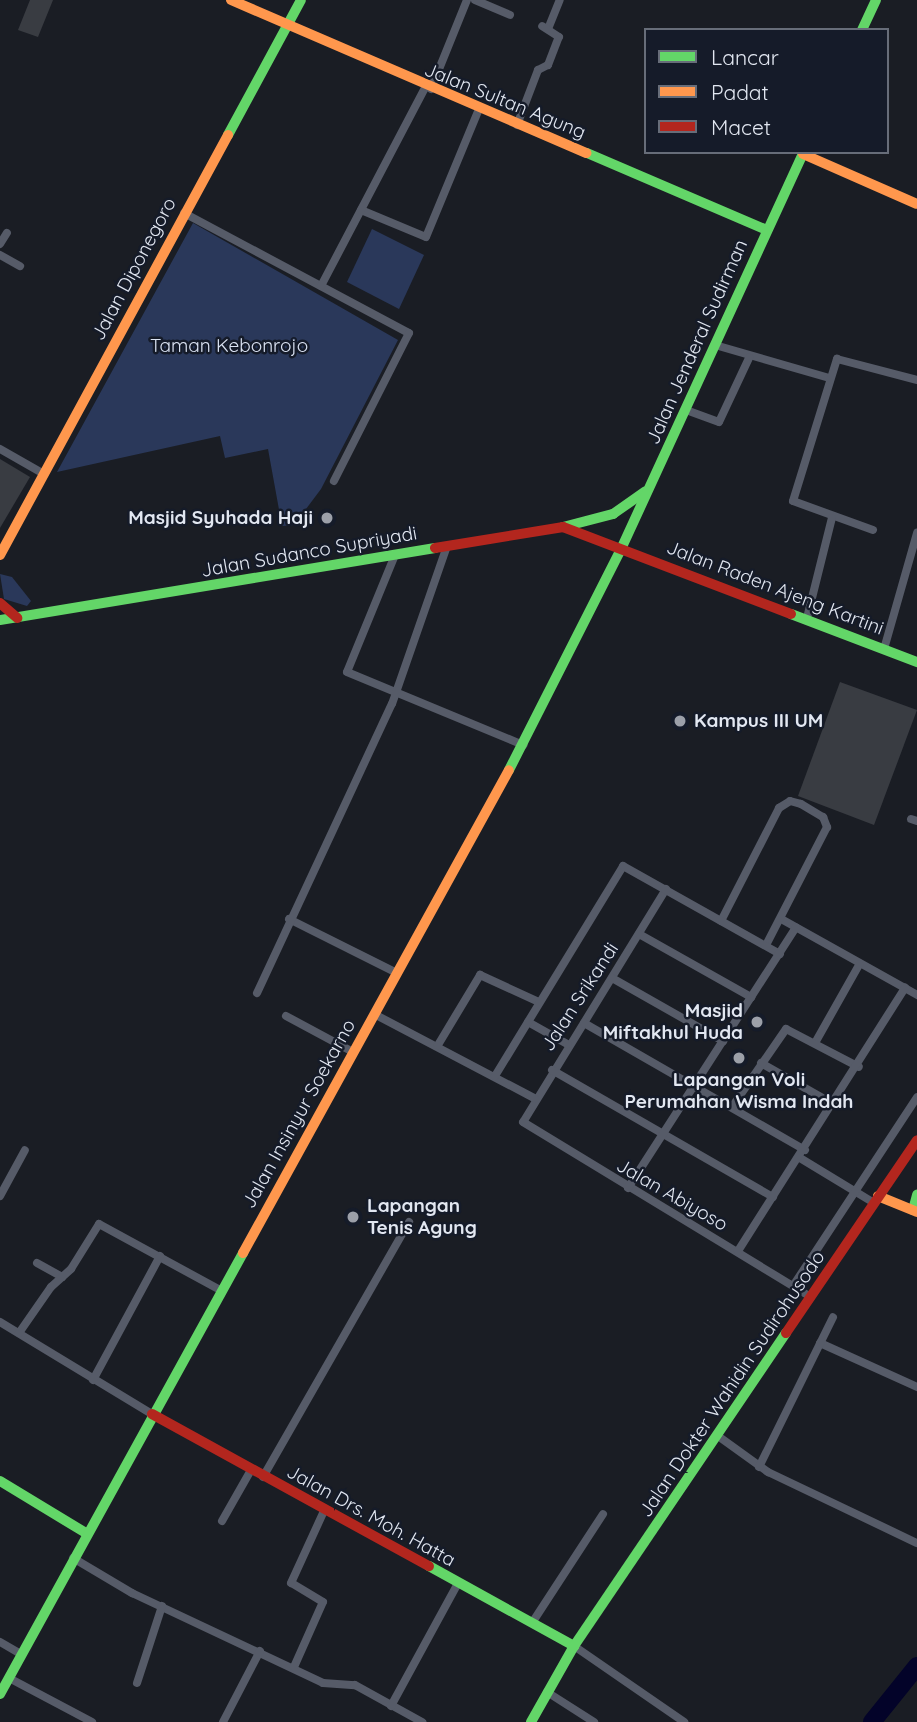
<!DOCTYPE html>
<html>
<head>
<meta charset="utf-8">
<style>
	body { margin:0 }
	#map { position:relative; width:917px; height:1722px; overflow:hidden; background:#1a1d24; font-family:Quicksand,sans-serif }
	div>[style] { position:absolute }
	.green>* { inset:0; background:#2a385a }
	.river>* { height:18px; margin:-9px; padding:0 9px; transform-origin:9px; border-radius:9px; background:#030329 }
	.building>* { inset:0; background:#393c42 }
	.street>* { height:8px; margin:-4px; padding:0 4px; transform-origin:4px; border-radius:4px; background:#565b68 }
	.fast>* { height:10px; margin:-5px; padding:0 5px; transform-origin:5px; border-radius:5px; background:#63d668 }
	.slow>* { height:10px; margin:-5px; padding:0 5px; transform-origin:5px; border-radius:5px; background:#ff974d }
	.jam>* { height:10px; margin:-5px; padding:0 5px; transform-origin:5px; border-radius:5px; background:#b3261e }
	.dots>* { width:19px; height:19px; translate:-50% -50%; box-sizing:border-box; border:4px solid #151b29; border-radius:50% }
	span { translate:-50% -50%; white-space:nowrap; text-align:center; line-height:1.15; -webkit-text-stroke:5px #151b29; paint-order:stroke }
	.street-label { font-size:19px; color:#e2e7f1 }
	.park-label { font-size:19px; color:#dbe3f3 }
	.poi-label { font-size:19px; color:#e2e7f1; font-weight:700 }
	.right { translate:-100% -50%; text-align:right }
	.left { translate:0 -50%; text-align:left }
	.legend { position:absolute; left:644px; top:28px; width:245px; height:126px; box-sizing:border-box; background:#151b29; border:2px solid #676d79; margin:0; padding:9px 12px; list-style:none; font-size:21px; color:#e2e7f1 }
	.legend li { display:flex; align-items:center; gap:14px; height:35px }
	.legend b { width:35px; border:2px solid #676d79 }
</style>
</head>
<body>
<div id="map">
	<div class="green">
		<i style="clip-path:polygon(193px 223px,398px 340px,321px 489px,294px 525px,282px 526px,268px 449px,225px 458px,220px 436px,57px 472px)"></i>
		<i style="clip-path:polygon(372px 229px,424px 255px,399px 309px,347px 282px)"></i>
		<i style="clip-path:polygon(0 574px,12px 577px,31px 601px,27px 606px,4px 599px)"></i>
	</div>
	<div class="river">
		<i style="left:872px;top:1722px;width:72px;rotate:-51.2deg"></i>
	</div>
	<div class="building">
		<i style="clip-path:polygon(30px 0,53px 0,38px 37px,18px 30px)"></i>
		<i style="clip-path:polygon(0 459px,30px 477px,0 528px)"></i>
		<i style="clip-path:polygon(840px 682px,917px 710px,874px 825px,798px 796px)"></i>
	</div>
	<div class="street">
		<i style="left:475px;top:0;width:38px;rotate:23deg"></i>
		<i style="left:548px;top:29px;width:31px;rotate:-68deg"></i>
		<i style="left:431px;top:89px;width:96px;rotate:-68deg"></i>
		<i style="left:517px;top:125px;width:59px;rotate:-69.1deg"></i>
		<i style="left:538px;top:70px;width:11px;rotate:-27deg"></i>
		<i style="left:548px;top:65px;width:30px;rotate:-69deg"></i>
		<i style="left:559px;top:37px;width:20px;rotate:-147deg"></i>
		<i style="left:361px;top:210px;width:70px;rotate:22.6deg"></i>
		<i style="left:426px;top:237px;width:139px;rotate:-67.5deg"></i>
		<i style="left:184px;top:213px;width:255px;rotate:28.1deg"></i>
		<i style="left:409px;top:333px;width:166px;rotate:116.9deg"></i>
		<i style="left:0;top:244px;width:13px;rotate:-58deg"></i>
		<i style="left:0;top:255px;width:23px;rotate:29deg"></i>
		<i style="left:321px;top:286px;width:224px;rotate:-62.3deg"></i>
		<i style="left:715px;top:345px;width:119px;rotate:16.1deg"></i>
		<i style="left:686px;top:410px;width:35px;rotate:20deg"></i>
		<i style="left:719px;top:422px;width:71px;rotate:-64.9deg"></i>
		<i style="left:0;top:449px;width:51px;rotate:29.6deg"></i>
		<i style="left:873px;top:530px;width:85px;rotate:-160.1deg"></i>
		<i style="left:793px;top:501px;width:149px;rotate:-72.8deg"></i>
		<i style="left:837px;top:359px;width:83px;rotate:14.7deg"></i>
		<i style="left:395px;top:555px;width:126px;rotate:112.3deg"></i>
		<i style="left:347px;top:672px;width:191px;rotate:22.5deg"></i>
		<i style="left:807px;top:618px;width:103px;rotate:-76deg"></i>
		<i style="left:884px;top:649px;width:121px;rotate:-74.1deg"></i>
		<i style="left:911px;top:819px;width:6px;rotate:18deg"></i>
		<i style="left:666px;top:889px;width:273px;rotate:121.5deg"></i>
		<i style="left:523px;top:1122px;width:337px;rotate:31.3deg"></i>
		<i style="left:289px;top:919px;width:121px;rotate:26.6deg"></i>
		<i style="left:783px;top:920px;width:154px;rotate:29.2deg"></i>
		<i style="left:721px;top:921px;width:127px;rotate:-62.8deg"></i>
		<i style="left:779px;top:808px;width:13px;rotate:-32deg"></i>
		<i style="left:790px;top:801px;width:11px;rotate:15deg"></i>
		<i style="left:801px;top:804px;width:26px;rotate:31deg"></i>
		<i style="left:823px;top:817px;width:11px;rotate:68deg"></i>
		<i style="left:827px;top:827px;width:133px;rotate:117.3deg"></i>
		<i style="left:639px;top:934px;width:129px;rotate:29.4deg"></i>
		<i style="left:612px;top:978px;width:128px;rotate:29.6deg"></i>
		<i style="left:257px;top:993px;width:319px;rotate:-65deg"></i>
		<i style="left:392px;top:704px;width:167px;rotate:-70.8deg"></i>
		<i style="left:374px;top:1014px;width:181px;rotate:27.7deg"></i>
		<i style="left:286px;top:1016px;width:76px;rotate:28.2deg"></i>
		<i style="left:528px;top:1022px;width:45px;rotate:29.4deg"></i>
		<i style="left:584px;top:1023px;width:255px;rotate:29.9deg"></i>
		<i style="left:815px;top:1043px;width:90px;rotate:-60.6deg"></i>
		<i style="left:438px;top:1045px;width:82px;rotate:-59deg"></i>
		<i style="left:480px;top:975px;width:65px;rotate:24.6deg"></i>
		<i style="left:761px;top:1063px;width:85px;rotate:29.6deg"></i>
		<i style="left:552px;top:1070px;width:255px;rotate:29.9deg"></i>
		<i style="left:495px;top:1076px;width:246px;rotate:-58.6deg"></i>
		<i style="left:623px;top:866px;width:180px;rotate:29.3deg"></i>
		<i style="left:732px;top:1107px;width:95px;rotate:-55.3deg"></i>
		<i style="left:786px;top:1029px;width:82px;rotate:27.5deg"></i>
		<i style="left:800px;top:1158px;width:87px;rotate:31.3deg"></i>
		<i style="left:628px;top:1188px;width:310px;rotate:-57.2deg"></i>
		<i style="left:0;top:1196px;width:52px;rotate:-61.5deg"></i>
		<i style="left:738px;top:1251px;width:312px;rotate:-57.6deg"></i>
		<i style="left:37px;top:1263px;width:29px;rotate:29deg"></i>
		<i style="left:793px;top:1286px;width:226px;rotate:-56.7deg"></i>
		<i style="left:0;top:1322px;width:178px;rotate:31.2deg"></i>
		<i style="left:19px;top:1333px;width:56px;rotate:-55.2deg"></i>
		<i style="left:51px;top:1287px;width:27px;rotate:-42deg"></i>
		<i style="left:71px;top:1269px;width:53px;rotate:-58.1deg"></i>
		<i style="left:99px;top:1224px;width:138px;rotate:28.6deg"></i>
		<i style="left:820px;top:1343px;width:107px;rotate:24.4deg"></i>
		<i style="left:93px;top:1380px;width:141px;rotate:-61.6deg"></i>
		<i style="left:718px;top:1436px;width:62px;rotate:35.8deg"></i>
		<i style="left:768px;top:1472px;width:165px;rotate:25.5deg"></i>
		<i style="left:759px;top:1467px;width:167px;rotate:-63.7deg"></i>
		<i style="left:263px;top:1477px;width:294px;rotate:-60.2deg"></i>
		<i style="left:222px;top:1521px;width:59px;rotate:-60.4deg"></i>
		<i style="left:73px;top:1558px;width:69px;rotate:30.7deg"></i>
		<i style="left:132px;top:1593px;width:211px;rotate:25.2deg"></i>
		<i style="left:323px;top:1683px;width:32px;rotate:4deg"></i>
		<i style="left:355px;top:1685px;width:77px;rotate:28.9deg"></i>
		<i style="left:532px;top:1623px;width:130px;rotate:-56.9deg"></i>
		<i style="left:0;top:1642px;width:24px;rotate:30deg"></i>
		<i style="left:574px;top:1646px;width:134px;rotate:34.6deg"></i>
		<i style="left:294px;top:1667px;width:71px;rotate:-66deg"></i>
		<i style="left:323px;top:1602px;width:37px;rotate:-149deg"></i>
		<i style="left:291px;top:1583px;width:79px;rotate:-65.4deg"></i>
		<i style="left:9px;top:1678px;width:94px;rotate:27.9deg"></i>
		<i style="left:137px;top:1683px;width:81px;rotate:-72deg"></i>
		<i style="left:547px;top:1692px;width:56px;rotate:32.6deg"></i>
		<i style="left:391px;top:1706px;width:140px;rotate:-61.4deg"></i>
		<i style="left:223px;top:1722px;width:80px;rotate:-62.5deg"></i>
	</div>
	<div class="fast">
		<i style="left:862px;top:30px;width:33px;rotate:-65deg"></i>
		<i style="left:228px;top:135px;width:153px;rotate:-61.6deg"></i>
		<i style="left:587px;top:153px;width:196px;rotate:23.2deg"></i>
		<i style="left:563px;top:527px;width:52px;rotate:-14.6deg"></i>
		<i style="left:613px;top:514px;width:39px;rotate:-35deg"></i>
		<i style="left:622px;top:547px;width:435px;rotate:-65.3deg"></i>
		<i style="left:791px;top:614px;width:135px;rotate:20.9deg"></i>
		<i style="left:0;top:620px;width:441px;rotate:-9.4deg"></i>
		<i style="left:509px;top:770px;width:250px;rotate:-63.1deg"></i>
		<i style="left:913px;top:1210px;width:16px;rotate:-75deg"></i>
		<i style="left:0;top:1481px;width:100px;rotate:31.2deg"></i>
		<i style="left:429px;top:1566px;width:166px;rotate:28.9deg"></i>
		<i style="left:0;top:1694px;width:504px;rotate:-61.14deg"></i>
		<i style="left:531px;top:1722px;width:87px;rotate:-60.5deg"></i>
		<i style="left:574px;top:1646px;width:378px;rotate:-55.9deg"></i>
	</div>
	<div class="slow">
		<i style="left:231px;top:0;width:387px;rotate:23.3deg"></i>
		<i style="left:803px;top:154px;width:124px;rotate:23.7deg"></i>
		<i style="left:0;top:555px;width:478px;rotate:-61.5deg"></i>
		<i style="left:878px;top:1196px;width:42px;rotate:22.3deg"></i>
		<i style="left:243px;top:1253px;width:551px;rotate:-61.16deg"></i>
	</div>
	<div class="jam">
		<i style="left:435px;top:548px;width:130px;rotate:-9.3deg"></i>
		<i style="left:563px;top:527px;width:244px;rotate:20.9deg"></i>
		<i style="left:0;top:603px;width:23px;rotate:41deg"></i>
		<i style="left:786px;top:1333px;width:233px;rotate:-55.8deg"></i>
		<i style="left:152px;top:1414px;width:316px;rotate:28.8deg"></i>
	</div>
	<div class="dots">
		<i style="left:327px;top:518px;background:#9ca0a9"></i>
		<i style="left:680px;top:721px;background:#9ca0a9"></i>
		<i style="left:757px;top:1022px;background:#9ca0a9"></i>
		<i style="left:739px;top:1058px;background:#9ca0a9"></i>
		<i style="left:353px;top:1217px;background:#9ca0a9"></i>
	</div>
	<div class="street-label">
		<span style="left:505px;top:101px;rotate:22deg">Jalan Sultan Agung</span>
		<span style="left:134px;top:269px;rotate:-62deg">Jalan Diponegoro</span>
		<span style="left:697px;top:342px;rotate:-66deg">Jalan Jenderal Sudirman</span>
		<span style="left:309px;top:552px;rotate:-10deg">Jalan Sudanco Supriyadi</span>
		<span style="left:775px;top:588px;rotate:21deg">Jalan Raden Ajeng Kartini</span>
		<span style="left:580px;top:997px;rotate:-57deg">Jalan Srikandi</span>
		<span style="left:299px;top:1114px;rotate:-61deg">Jalan Insinyur Soekarno</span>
		<span style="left:672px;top:1195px;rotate:30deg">Jalan Abiyoso</span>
		<span style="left:732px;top:1384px;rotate:-56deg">Jalan Dokter Wahidin Sudirohusodo</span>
		<span style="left:371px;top:1516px;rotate:29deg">Jalan Drs. Moh. Hatta</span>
	</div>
	<div class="park-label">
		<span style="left:229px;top:346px">Taman Kebonrojo</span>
	</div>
	<div class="poi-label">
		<span class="right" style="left:313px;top:518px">Masjid Syuhada Haji</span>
		<span class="left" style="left:694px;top:721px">Kampus III UM</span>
		<span class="right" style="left:743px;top:1022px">Masjid<br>Miftakhul Huda</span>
		<span style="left:739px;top:1091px">Lapangan Voli<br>Perumahan Wisma Indah</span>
		<span class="left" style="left:367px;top:1217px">Lapangan<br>Tenis Agung</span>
	</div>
	<ul class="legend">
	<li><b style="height:9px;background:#63d668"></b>Lancar</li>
	<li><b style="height:9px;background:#ff974d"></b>Padat</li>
	<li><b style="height:9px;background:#b3261e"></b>Macet</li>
	</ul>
</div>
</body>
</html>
